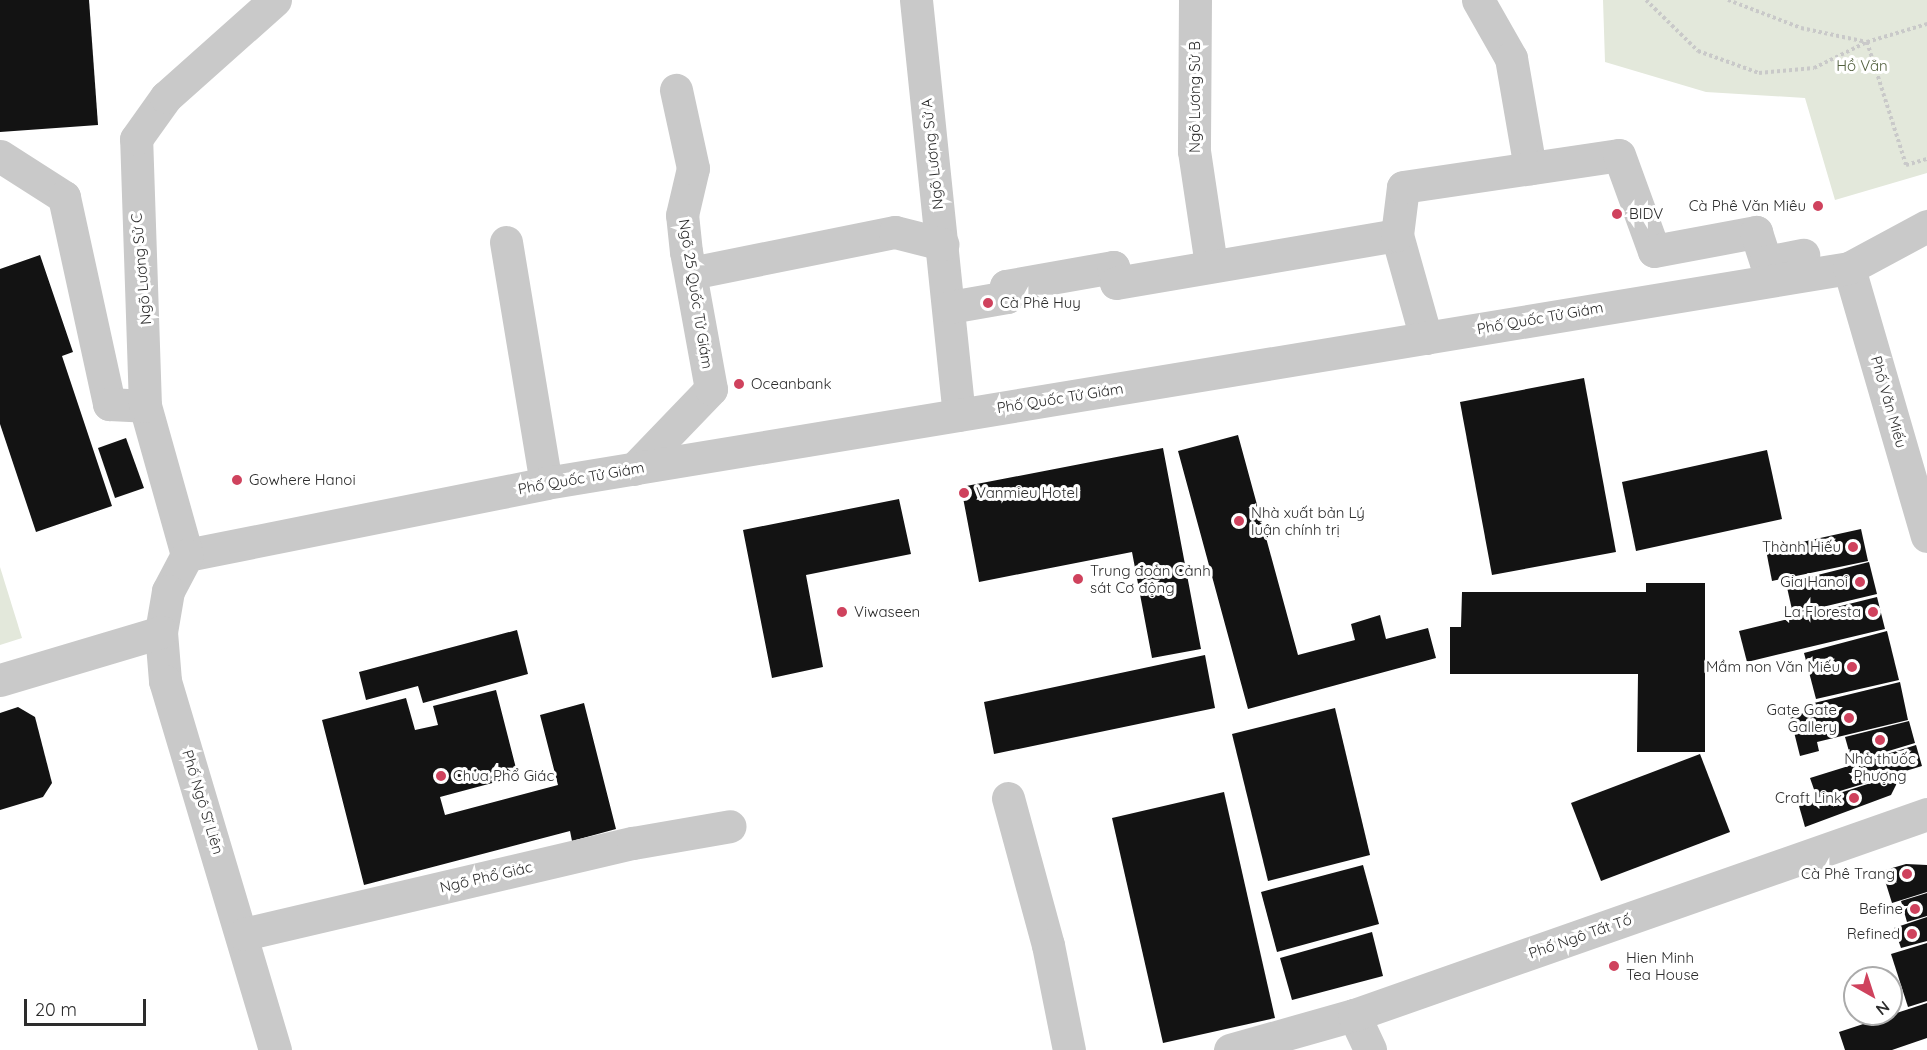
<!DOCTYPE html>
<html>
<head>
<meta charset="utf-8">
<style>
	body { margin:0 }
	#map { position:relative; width:1927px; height:1050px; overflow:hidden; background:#fff; font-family:Quicksand,sans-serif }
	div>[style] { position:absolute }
	.green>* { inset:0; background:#e3e8db }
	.building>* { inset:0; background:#131313 }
	.path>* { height:4px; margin-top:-2px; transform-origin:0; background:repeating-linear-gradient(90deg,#c9c9c9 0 3px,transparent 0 6px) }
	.minor>* { height:33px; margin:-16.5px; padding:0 16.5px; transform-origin:16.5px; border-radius:16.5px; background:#c9c9c9 }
	.dots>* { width:16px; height:16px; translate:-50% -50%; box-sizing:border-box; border:3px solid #fff; border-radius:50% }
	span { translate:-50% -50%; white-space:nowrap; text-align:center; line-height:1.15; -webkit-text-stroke:6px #fff; paint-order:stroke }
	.park-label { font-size:15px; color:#53613f }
	.street-label { font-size:15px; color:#2c2c2c }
	.poi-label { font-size:15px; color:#2c2c2c }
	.right { translate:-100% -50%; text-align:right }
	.left { translate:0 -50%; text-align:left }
	.north { position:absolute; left:1843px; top:966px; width:60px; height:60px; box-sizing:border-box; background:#fff; border:2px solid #ababab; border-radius:50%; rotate:141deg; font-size:16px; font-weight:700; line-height:24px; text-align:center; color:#2c2c2c }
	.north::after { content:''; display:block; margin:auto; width:21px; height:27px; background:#cf425d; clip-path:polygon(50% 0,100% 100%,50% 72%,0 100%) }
	.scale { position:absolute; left:24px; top:999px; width:122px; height:27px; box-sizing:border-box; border:3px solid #2c2c2c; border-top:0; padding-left:8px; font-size:18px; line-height:21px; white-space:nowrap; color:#2c2c2c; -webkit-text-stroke:4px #fff; paint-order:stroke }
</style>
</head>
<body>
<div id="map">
	<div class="green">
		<i style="clip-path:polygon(1603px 0,1927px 0,1927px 173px,1835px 200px,1805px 98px,1706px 92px,1605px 62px)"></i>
		<i style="clip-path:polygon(0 567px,22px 638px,0 645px)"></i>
	</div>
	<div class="building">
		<i style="clip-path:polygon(0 0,89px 0,98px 125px,0 132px)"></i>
		<i style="clip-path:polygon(40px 255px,73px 352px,62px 356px,112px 506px,36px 532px,0 424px,0 269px)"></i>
		<i style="clip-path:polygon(1584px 378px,1616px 552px,1492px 575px,1460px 402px)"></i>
		<i style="clip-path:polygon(1238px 435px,1298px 655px,1355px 640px,1351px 624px,1380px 615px,1386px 639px,1428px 628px,1436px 658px,1248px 709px,1178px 451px)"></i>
		<i style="clip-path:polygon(126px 438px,144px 488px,115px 498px,98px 448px)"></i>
		<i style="clip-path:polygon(1163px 448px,1201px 649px,1152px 658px,1132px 552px,979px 582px,961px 487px)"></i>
		<i style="clip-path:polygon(1767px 450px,1782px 519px,1636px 551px,1622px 482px)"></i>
		<i style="clip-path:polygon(899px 499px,911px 554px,806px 575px,823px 667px,772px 678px,743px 530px)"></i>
		<i style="clip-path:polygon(1861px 529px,1868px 561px,1772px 581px,1766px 550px)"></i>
		<i style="clip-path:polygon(1869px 562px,1877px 594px,1793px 614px,1786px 583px)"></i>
		<i style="clip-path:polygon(1646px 583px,1705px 583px,1705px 752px,1637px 752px,1638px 674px,1450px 674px,1450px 627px,1461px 627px,1462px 592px,1646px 592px)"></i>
		<i style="clip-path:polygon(1877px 597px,1885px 629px,1747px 662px,1739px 631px)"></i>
		<i style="clip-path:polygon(517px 630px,528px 674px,423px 703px,418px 686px,366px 700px,359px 672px)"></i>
		<i style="clip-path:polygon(1887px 631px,1899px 680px,1816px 699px,1804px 653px)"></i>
		<i style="clip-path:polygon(1205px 655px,1215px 708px,994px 754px,984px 702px)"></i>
		<i style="clip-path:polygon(1900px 682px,1908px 720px,1817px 742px,1819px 751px,1800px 756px,1790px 716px,1816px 710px,1814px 703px)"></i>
		<i style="clip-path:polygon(496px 690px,518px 776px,440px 797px,445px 815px,558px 785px,540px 715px,584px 703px,616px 829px,572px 841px,570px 831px,364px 885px,322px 720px,406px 698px,415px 730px,438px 725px,433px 706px)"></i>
		<i style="clip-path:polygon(18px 707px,35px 717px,52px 783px,43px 797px,0 810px,0 713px)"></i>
		<i style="clip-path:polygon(1335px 708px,1370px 855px,1268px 881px,1232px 734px)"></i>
		<i style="clip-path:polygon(1909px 721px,1915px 743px,1852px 762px,1845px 737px)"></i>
		<i style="clip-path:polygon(1916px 745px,1922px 766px,1817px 798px,1810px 778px)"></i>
		<i style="clip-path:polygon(1700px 754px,1730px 832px,1601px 881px,1571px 803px)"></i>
		<i style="clip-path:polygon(1902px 773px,1891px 795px,1805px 827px,1799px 806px)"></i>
		<i style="clip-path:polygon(1224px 792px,1275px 1018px,1163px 1043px,1112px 818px)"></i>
		<i style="clip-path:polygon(1906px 864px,1927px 865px,1927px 892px,1892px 903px,1882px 871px)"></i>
		<i style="clip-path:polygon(1363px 865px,1379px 924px,1277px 952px,1261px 892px)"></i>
		<i style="clip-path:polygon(1927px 893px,1927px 916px,1907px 922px,1901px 901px)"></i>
		<i style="clip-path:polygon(1927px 917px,1927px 941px,1901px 948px,1894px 928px)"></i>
		<i style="clip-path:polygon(1372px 932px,1383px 976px,1292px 1000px,1280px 958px)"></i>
		<i style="clip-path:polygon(1927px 943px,1927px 1001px,1908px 1007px,1891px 954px)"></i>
		<i style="clip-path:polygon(1927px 1003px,1927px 1038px,1892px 1050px,1845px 1050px,1839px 1032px)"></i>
	</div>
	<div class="path">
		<i style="left:1646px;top:0;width:73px;rotate:44.4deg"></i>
		<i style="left:1698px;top:51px;width:65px;rotate:19.8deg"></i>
		<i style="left:1759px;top:73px;width:55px;rotate:-5.2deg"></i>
		<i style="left:1814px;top:68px;width:59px;rotate:-26.1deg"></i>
		<i style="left:1867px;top:42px;width:129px;rotate:72.4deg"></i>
		<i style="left:1906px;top:165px;width:22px;rotate:-16deg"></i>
		<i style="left:1728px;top:0;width:78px;rotate:21deg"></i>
		<i style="left:1801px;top:28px;width:67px;rotate:12deg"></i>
		<i style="left:1867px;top:42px;width:63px;rotate:-16.7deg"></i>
	</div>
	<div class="minor">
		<i style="left:916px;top:0;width:417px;rotate:84.1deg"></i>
		<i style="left:1195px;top:0;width:151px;rotate:90.4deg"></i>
		<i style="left:1194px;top:151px;width:115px;rotate:81.5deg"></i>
		<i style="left:1478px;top:0;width:67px;rotate:60.4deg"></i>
		<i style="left:1511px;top:58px;width:112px;rotate:80.2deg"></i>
		<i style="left:0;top:156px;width:76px;rotate:32.6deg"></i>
		<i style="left:64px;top:197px;width:212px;rotate:77.7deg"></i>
		<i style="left:109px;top:404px;width:36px;rotate:3deg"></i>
		<i style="left:1397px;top:235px;width:107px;rotate:74.3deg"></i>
		<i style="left:506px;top:242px;width:244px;rotate:80.6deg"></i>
		<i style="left:1849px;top:268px;width:279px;rotate:73.8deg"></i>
		<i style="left:691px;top:273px;width:208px;rotate:-11.4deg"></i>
		<i style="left:895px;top:232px;width:49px;rotate:14.3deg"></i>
		<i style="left:950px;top:307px;width:58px;rotate:-10deg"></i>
		<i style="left:1007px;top:297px;width:11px;rotate:-95deg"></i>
		<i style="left:1006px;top:286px;width:109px;rotate:-10.1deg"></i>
		<i style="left:1113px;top:267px;width:16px;rotate:79deg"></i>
		<i style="left:1116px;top:283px;width:285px;rotate:-9.7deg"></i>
		<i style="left:1397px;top:235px;width:48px;rotate:-82.9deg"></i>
		<i style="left:1403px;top:187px;width:218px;rotate:-8.4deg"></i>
		<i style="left:1619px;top:155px;width:102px;rotate:70deg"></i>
		<i style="left:1654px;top:251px;width:104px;rotate:-10.6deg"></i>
		<i style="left:1756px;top:232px;width:32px;rotate:72deg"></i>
		<i style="left:1766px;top:262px;width:38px;rotate:-11deg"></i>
		<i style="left:634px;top:469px;width:111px;rotate:-46.1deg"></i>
		<i style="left:711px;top:389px;width:139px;rotate:-100.3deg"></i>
		<i style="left:686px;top:252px;width:37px;rotate:-96deg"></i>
		<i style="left:682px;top:215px;width:48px;rotate:-76.8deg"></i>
		<i style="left:693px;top:168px;width:80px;rotate:-102.3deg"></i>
		<i style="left:187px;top:555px;width:366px;rotate:-11.3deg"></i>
		<i style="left:546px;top:483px;width:1321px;rotate:-9.37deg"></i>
		<i style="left:1849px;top:268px;width:89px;rotate:-28.3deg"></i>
		<i style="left:187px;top:555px;width:155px;rotate:-105.7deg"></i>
		<i style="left:145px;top:406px;width:267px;rotate:-91.9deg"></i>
		<i style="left:136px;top:139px;width:52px;rotate:-54.5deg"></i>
		<i style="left:166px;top:97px;width:146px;rotate:-41.7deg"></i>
		<i style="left:187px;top:555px;width:41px;rotate:117.8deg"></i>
		<i style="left:168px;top:591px;width:42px;rotate:99.7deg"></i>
		<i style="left:161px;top:632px;width:49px;rotate:85.3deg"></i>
		<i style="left:165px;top:681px;width:385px;rotate:73.4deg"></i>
		<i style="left:0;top:680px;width:168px;rotate:-16.6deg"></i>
		<i style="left:1008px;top:798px;width:152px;rotate:74.8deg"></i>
		<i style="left:1048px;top:945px;width:107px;rotate:78.7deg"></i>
		<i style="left:244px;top:934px;width:400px;rotate:-13.2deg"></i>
		<i style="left:633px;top:843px;width:98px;rotate:-9.9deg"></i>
		<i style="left:1354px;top:1015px;width:38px;rotate:65deg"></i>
		<i style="left:1230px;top:1050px;width:129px;rotate:-15.8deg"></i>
		<i style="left:1354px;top:1015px;width:607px;rotate:-19.33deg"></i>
	</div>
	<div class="dots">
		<i style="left:1818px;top:206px;background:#cf425d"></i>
		<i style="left:1617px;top:214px;background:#cf425d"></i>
		<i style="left:988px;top:303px;background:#cf425d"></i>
		<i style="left:739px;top:384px;background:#cf425d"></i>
		<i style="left:237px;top:480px;background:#cf425d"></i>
		<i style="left:964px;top:493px;background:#cf425d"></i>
		<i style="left:1239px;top:521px;background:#cf425d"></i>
		<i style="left:1853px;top:547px;background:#cf425d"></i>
		<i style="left:1078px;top:579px;background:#cf425d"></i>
		<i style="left:1860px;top:582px;background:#cf425d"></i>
		<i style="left:842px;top:612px;background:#cf425d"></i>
		<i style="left:1873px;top:612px;background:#cf425d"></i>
		<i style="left:1852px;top:667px;background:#cf425d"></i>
		<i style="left:1849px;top:718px;background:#cf425d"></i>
		<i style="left:1880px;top:740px;background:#cf425d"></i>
		<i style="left:441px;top:776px;background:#cf425d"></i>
		<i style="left:1854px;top:798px;background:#cf425d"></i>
		<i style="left:1907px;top:874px;background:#cf425d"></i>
		<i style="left:1915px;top:909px;background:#cf425d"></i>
		<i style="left:1912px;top:934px;background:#cf425d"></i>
		<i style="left:1614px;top:966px;background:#cf425d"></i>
	</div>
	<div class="park-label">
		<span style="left:1862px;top:66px">Hồ Văn</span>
	</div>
	<div class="street-label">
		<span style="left:1195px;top:97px;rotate:-90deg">Ngõ Lương Sử B</span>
		<span style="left:932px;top:154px;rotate:-96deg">Ngõ Lương Sử A</span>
		<span style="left:141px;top:269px;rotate:-95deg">Ngõ Lương Sử C</span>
		<span style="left:696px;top:294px;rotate:81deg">Ngõ 25 Quốc Tử Giám</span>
		<span style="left:1540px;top:318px;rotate:-10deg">Phố Quốc Tử Giám</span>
		<span style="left:1060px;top:398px;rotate:-9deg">Phố Quốc Tử Giám</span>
		<span style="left:1889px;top:402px;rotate:74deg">Phố Văn Miếu</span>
		<span style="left:581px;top:478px;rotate:-10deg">Phố Quốc Tử Giám</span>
		<span style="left:203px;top:802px;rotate:73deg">Phố Ngô Sĩ Liên</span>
		<span style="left:486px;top:877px;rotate:-13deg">Ngõ Phổ Giác</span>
		<span style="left:1580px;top:936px;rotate:-19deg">Phố Ngô Tất Tố</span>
	</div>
	<div class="poi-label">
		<span class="right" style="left:1806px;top:206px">Cà Phê Văn Miêu</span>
		<span class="left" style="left:1629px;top:214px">BIDV</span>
		<span class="left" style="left:1000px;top:303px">Cà Phê Huy</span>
		<span class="left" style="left:751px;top:384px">Oceanbank</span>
		<span class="left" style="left:249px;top:480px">Gowhere Hanoi</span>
		<span class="left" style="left:976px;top:493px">Vanmieu Hotel</span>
		<span class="left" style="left:1251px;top:521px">Nhà xuất bản Lý<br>luận chính trị</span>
		<span class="right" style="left:1841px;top:547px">Thành Hiếu</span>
		<span class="left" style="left:1090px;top:579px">Trung đoàn Cảnh<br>sát Cơ động</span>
		<span class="right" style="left:1848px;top:582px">Gia Hanoi</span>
		<span class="left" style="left:854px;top:612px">Viwaseen</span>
		<span class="right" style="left:1861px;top:612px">La Floresta</span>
		<span class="right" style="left:1840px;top:667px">Mầm non Văn Miếu</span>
		<span class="right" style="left:1837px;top:718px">Gate Gate<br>Gallery</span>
		<span style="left:1880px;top:767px">Nhà thuốc<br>Phượng</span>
		<span class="left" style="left:453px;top:776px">Chùa Phổ Giác</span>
		<span class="right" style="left:1842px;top:798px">Craft Link</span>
		<span class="right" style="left:1895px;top:874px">Cà Phê Trang</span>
		<span class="right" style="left:1903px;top:909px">Befine</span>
		<span class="right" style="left:1900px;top:934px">Refined</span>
		<span class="left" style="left:1626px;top:966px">Hien Minh<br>Tea House</span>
	</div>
	<div class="north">N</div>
	<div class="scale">20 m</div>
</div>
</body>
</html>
